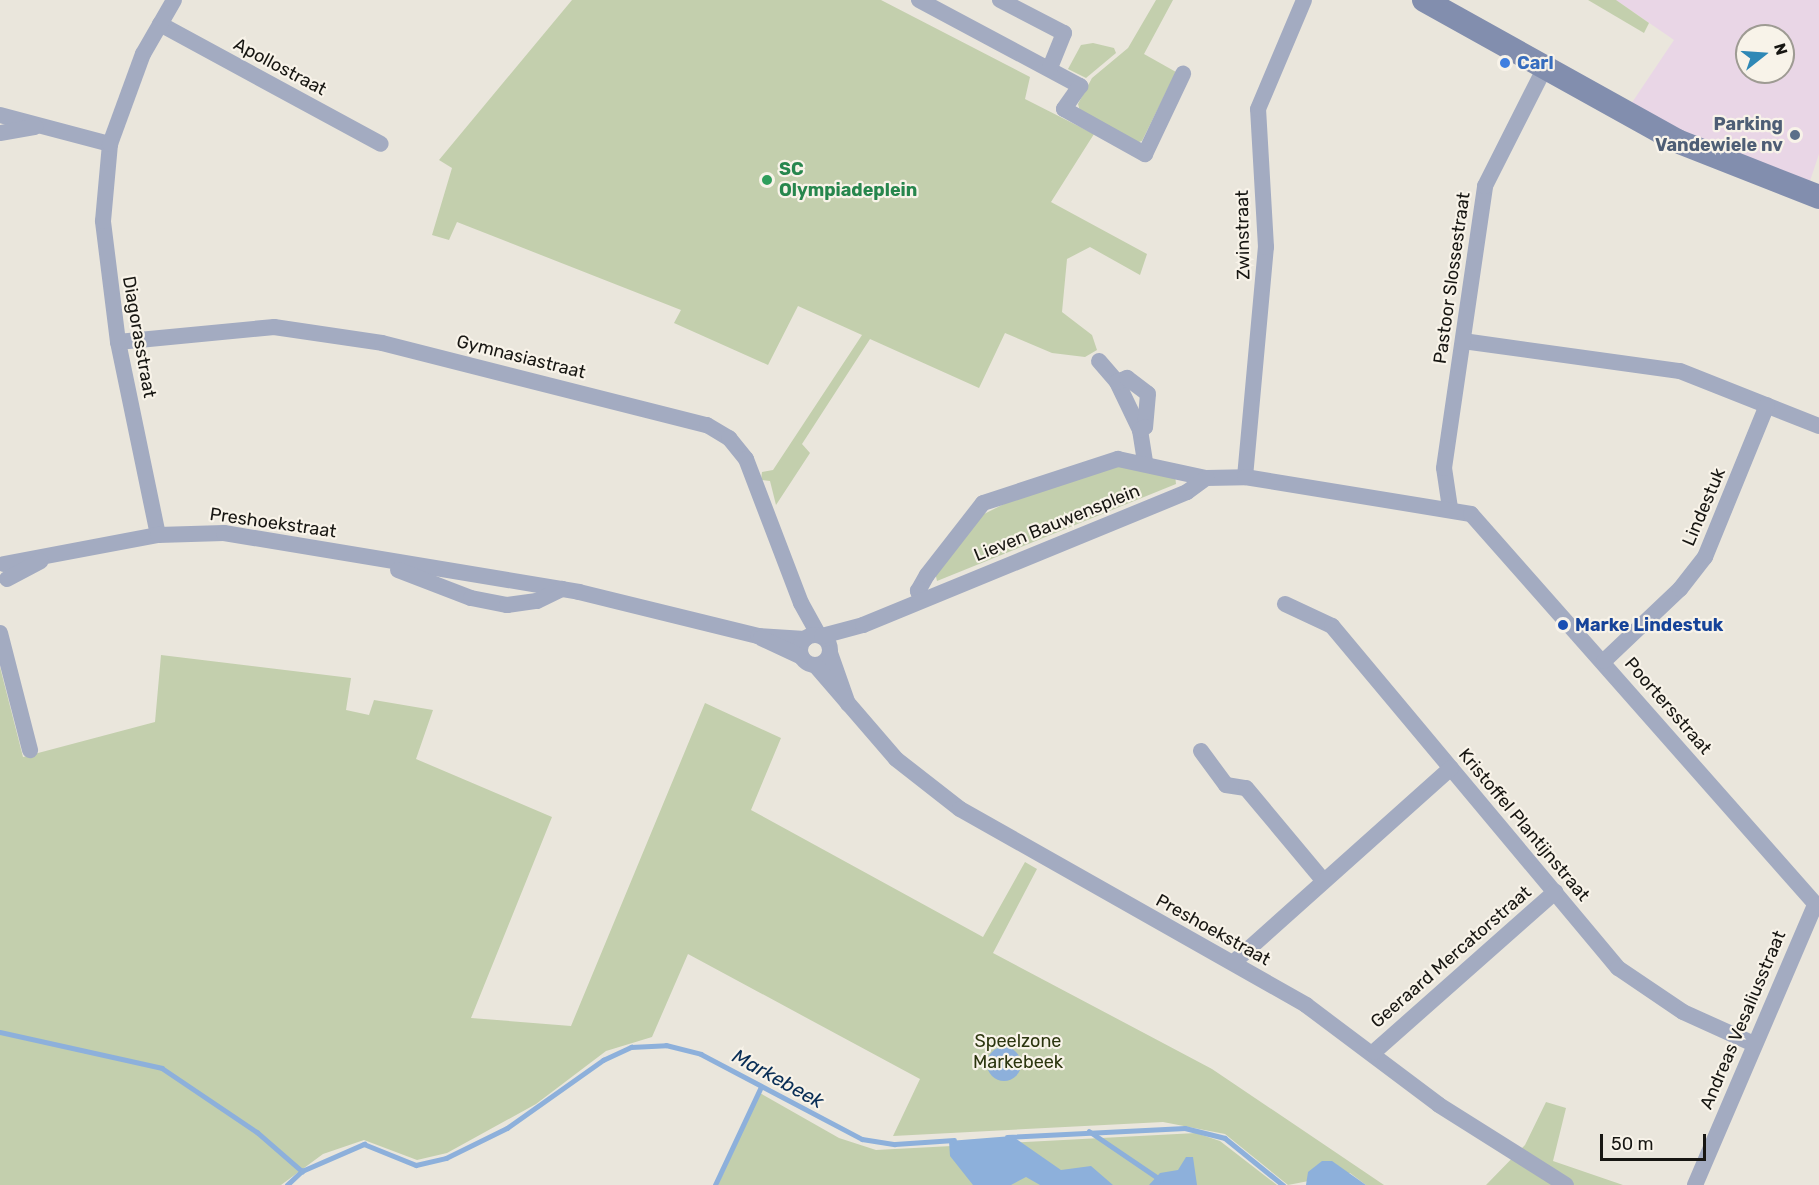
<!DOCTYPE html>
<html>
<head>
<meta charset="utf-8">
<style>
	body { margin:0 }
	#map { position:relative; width:1819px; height:1185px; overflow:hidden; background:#eae6dc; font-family:Rubik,sans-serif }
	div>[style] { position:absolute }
	.industrial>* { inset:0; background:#e9d6e6 }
	.green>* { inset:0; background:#c3cfad }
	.water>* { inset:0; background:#8db0db }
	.round { border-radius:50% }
	.stream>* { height:4.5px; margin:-2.25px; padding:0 2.25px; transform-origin:2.25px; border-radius:2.25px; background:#8db0db }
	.street>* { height:16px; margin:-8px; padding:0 8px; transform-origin:8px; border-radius:8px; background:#a3abc1 }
	.street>.ring { margin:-8px; padding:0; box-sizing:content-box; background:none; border:16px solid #a3abc1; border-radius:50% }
	.secondary>* { height:24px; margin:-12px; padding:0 12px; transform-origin:12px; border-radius:12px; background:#828eae }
	.dots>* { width:16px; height:16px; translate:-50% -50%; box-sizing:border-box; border:3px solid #f8f3e9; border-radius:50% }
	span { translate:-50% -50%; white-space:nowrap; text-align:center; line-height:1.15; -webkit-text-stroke:4.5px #f8f3e9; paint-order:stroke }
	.shop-label { font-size:18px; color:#366cbe; font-weight:700 }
	.left { translate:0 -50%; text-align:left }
	.street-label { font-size:18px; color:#171612 }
	.service-label { font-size:18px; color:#4e5e75; font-weight:700 }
	.right { translate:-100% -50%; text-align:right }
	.leisure-label { font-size:18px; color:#27864d; font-weight:700 }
	.transit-label { font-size:18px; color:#164399; font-weight:700 }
	.park-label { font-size:18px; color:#2c360f }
	.water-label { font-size:20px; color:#092e56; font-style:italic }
	.north { position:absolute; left:1735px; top:24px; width:60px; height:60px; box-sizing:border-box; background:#f8f3e9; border:2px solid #9e9b93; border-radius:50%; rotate:73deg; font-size:16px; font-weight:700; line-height:24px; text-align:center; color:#171612 }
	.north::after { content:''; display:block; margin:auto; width:21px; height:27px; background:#2f88b6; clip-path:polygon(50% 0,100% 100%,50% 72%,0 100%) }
	.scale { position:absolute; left:1600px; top:1134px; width:106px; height:27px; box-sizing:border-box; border:3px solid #171612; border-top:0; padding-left:8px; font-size:18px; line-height:21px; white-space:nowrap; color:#171612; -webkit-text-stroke:4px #f8f3e9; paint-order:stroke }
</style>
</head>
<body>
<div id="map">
	<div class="industrial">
		<i style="clip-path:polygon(evenodd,1616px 0,1819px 0,1819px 154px,1809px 184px,1743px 161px,1631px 104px,1674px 40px,1616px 0,1747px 36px,1783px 36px,1783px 72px,1747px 72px,1747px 36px)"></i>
	</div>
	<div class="green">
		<i style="clip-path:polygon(572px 0,881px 0,1030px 77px,1025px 99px,1094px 134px,1051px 202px,1147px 254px,1140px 275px,1090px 247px,1067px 259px,1062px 312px,1092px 335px,1097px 350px,1085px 357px,1052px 353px,1005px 333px,979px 388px,870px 339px,802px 444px,810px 453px,776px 505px,770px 481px,761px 480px,762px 472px,773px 470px,862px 335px,798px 306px,768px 365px,674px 323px,681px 310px,457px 222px,449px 240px,432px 235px,452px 168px,439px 160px)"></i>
		<i style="clip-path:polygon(1156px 0,1173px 0,1144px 54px,1176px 72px,1142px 141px,1136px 143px,1080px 111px,1078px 104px,1092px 78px,1128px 48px)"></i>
		<i style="clip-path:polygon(1588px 0,1616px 0,1649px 23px,1644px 33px)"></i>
		<i style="clip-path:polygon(1093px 43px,1114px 48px,1116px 53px,1086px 78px,1068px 69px,1081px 45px)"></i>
		<i style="clip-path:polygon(1117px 464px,1175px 475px,1176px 484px,937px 581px,935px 572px,980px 516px,1012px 500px)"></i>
		<i style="clip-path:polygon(161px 655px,351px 678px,346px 710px,369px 715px,374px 700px,433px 710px,416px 759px,552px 817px,471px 1018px,571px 1026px,705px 703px,781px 738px,751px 810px,983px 937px,1025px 862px,1037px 869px,993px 953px,1212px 1069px,1384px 1185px,1366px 1185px,1350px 1173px,1288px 1185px,1225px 1134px,1163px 1122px,893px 1136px,920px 1079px,688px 954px,652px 1037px,606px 1051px,536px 1104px,447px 1153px,417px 1160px,364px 1140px,323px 1154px,281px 1185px,0 1185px,0 667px,23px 757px,155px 722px)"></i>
		<i style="clip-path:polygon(760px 1093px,839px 1138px,876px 1150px,1196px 1133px,1220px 1141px,1277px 1185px,718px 1185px)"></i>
		<i style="clip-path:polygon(1546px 1102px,1566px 1108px,1553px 1161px,1623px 1185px,1486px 1185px,1525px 1145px)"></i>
	</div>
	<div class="water">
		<i class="round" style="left:987px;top:1047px;width:34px;height:34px"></i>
		<i style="clip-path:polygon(1012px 1136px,1061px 1170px,1091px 1166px,1113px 1185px,1040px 1185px,1026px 1177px,1011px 1185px,973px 1185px,950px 1156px,949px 1141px)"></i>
		<i style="clip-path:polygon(1186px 1157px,1193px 1157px,1197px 1185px,1149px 1185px,1160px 1173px,1178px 1170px)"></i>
		<i style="clip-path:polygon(1322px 1161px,1332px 1161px,1366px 1185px,1306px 1185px,1308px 1172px)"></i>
	</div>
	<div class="stream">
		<i style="left:0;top:1032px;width:166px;rotate:12.5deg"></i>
		<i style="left:162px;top:1068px;width:115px;rotate:34deg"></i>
		<i style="left:257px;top:1132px;width:60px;rotate:40.9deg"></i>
		<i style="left:1089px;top:1131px;width:87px;rotate:34.2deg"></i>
		<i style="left:1007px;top:1137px;width:178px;rotate:-2.9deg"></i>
		<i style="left:1185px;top:1128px;width:41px;rotate:14deg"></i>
		<i style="left:1225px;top:1138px;width:75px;rotate:39deg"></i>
		<i style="left:287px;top:1185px;width:21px;rotate:-43deg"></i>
		<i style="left:302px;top:1171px;width:68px;rotate:-23.5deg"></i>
		<i style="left:364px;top:1144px;width:56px;rotate:22deg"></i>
		<i style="left:416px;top:1165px;width:31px;rotate:-13deg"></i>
		<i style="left:446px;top:1158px;width:68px;rotate:-26.2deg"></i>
		<i style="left:507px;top:1128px;width:118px;rotate:-35.3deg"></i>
		<i style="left:603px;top:1060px;width:31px;rotate:-25deg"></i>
		<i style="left:631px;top:1047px;width:35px;rotate:-3deg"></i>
		<i style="left:666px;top:1045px;width:36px;rotate:14deg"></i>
		<i style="left:701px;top:1054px;width:182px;rotate:27.8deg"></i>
		<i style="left:862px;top:1139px;width:33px;rotate:9deg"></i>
		<i style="left:895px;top:1144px;width:59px;rotate:-3.9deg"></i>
		<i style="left:715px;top:1185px;width:108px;rotate:-64.9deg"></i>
	</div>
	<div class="street">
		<i style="left:919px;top:0;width:183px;rotate:28.1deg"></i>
		<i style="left:1080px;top:86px;width:28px;rotate:125deg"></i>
		<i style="left:1064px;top:109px;width:93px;rotate:29.1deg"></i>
		<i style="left:1145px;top:154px;width:89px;rotate:-64.6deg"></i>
		<i style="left:1000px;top:0;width:72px;rotate:27.3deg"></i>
		<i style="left:1064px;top:33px;width:38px;rotate:112deg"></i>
		<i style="left:160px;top:24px;width:251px;rotate:28.5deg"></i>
		<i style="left:0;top:115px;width:114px;rotate:14.8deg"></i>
		<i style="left:0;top:133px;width:36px;rotate:-10deg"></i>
		<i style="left:1463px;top:341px;width:219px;rotate:7.9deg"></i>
		<i style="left:1680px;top:371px;width:149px;rotate:21.6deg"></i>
		<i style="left:118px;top:342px;width:157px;rotate:-5.5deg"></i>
		<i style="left:274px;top:327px;width:109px;rotate:8.4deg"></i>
		<i style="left:382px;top:343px;width:335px;rotate:14.2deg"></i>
		<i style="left:707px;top:425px;width:26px;rotate:31deg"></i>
		<i style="left:729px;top:438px;width:27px;rotate:51deg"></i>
		<i style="left:746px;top:459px;width:154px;rotate:69.1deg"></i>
		<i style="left:801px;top:603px;width:37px;rotate:61deg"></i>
		<i style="left:1099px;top:361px;width:28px;rotate:49deg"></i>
		<i style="left:1117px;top:382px;width:53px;rotate:64.4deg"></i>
		<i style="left:1140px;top:430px;width:33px;rotate:81deg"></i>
		<i style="left:1117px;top:382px;width:11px;rotate:-22deg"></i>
		<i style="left:1127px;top:378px;width:26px;rotate:37deg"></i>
		<i style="left:1148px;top:394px;width:33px;rotate:95deg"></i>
		<i style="left:1145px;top:427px;width:6px;rotate:149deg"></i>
		<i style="left:1245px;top:477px;width:231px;rotate:-84.8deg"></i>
		<i style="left:1266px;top:247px;width:138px;rotate:-93.3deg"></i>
		<i style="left:1258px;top:109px;width:118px;rotate:-67.1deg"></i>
		<i style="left:1450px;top:508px;width:40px;rotate:-98.5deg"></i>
		<i style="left:1444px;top:468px;width:285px;rotate:-81.7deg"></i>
		<i style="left:1485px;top:186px;width:133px;rotate:-63.2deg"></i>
		<i style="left:158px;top:535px;width:197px;rotate:-101.7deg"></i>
		<i style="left:118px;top:342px;width:122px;rotate:-97.1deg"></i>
		<i style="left:103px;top:221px;width:77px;rotate:-84.8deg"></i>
		<i style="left:110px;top:144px;width:96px;rotate:-69.9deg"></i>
		<i style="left:143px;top:54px;width:62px;rotate:-60.1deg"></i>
		<i style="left:4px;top:564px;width:157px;rotate:-10.7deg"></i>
		<i style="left:158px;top:535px;width:66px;rotate:-1.7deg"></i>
		<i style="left:224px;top:533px;width:360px;rotate:9.4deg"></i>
		<i style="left:579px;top:592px;width:184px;rotate:13.8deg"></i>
		<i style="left:758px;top:636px;width:47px;rotate:3.7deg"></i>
		<i style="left:398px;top:570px;width:78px;rotate:21deg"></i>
		<i style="left:471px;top:598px;width:37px;rotate:11deg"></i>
		<i style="left:507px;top:605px;width:30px;rotate:-8deg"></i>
		<i style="left:537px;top:601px;width:28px;rotate:-26deg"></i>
		<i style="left:7px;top:579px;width:38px;rotate:-28deg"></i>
		<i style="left:921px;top:599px;width:9px;rotate:-111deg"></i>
		<i style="left:918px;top:591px;width:18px;rotate:-61deg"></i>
		<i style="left:927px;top:575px;width:91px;rotate:-52.1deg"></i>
		<i style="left:983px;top:503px;width:142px;rotate:-18.1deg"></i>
		<i style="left:1118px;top:459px;width:90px;rotate:12.2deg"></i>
		<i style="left:1206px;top:478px;width:39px;rotate:-1deg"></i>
		<i style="left:1245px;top:477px;width:229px;rotate:9.3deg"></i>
		<i style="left:1471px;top:514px;width:526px;rotate:48.55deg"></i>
		<i style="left:1285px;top:604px;width:52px;rotate:25.1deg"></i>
		<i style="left:1332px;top:626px;width:446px;rotate:50.1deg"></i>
		<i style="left:1618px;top:968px;width:78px;rotate:34.1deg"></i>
		<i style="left:1683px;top:1012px;width:78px;rotate:24.3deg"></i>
		<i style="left:0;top:633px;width:121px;rotate:75.6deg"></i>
		<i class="ring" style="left:800px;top:635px;width:14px;height:14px"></i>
		<i style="left:822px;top:636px;width:42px;rotate:-15deg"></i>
		<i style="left:863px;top:625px;width:350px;rotate:-22.3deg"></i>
		<i style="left:1187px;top:492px;width:24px;rotate:-36deg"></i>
		<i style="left:761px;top:638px;width:45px;rotate:24.9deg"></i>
		<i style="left:830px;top:653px;width:54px;rotate:70.6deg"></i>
		<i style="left:1604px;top:661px;width:105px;rotate:-43.5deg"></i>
		<i style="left:1680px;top:589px;width:41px;rotate:-52deg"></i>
		<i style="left:1705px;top:557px;width:164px;rotate:-67.8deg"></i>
		<i style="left:815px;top:665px;width:124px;rotate:49.2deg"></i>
		<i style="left:896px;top:759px;width:81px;rotate:38deg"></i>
		<i style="left:960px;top:809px;width:398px;rotate:29.5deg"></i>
		<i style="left:1306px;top:1005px;width:166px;rotate:36.9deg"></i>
		<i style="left:1439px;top:1105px;width:150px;rotate:32.2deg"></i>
		<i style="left:1201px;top:751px;width:42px;rotate:53.7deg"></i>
		<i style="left:1226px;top:785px;width:20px;rotate:9deg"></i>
		<i style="left:1246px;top:788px;width:119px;rotate:50.1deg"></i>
		<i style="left:1234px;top:962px;width:291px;rotate:-41.8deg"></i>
		<i style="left:1374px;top:1052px;width:242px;rotate:-41.5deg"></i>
		<i style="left:1695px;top:1185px;width:305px;rotate:-66.8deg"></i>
	</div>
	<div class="secondary">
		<i style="left:1424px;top:0;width:290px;rotate:29.1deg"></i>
		<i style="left:1677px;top:141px;width:153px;rotate:21.5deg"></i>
	</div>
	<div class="dots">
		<i style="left:1505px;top:63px;background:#3f7fe0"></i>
		<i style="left:1795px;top:135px;background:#5c6f8a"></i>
		<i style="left:767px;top:180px;background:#2e9e5b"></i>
		<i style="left:1563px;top:625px;background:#1a4fb4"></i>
	</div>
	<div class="shop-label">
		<span class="left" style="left:1517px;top:63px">Carl</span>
	</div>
	<div class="street-label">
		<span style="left:280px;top:67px;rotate:28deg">Apollostraat</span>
		<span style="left:1243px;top:235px;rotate:-91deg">Zwinstraat</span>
		<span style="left:1452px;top:278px;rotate:-82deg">Pastoor Slossestraat</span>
		<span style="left:139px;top:337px;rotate:80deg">Diagorasstraat</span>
		<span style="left:521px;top:357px;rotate:14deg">Gymnasiastraat</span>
		<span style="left:1704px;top:507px;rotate:-67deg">Lindestuk</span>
		<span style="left:273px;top:523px;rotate:8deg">Preshoekstraat</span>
		<span style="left:1057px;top:523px;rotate:-22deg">Lieven Bauwensplein</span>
		<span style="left:1668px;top:706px;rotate:49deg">Poortersstraat</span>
		<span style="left:1524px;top:825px;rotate:50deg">Kristoffel Plantijnstraat</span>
		<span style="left:1213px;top:930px;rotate:29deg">Preshoekstraat</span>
		<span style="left:1451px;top:957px;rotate:-41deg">Geeraard Mercatorstraat</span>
		<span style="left:1743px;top:1020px;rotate:-67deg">Andreas Vesaliusstraat</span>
	</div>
	<div class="service-label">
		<span class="right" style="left:1783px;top:135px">Parking<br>Vandewiele nv</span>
	</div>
	<div class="leisure-label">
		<span class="left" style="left:779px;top:180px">SC<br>Olympiadeplein</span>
	</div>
	<div class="transit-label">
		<span class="left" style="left:1575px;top:625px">Marke Lindestuk</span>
	</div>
	<div class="park-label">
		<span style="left:1018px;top:1052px">Speelzone<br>Markebeek</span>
	</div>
	<div class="water-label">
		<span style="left:778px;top:1079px;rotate:29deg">Markebeek</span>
	</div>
	<div class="north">N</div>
	<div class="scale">50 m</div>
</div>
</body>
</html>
